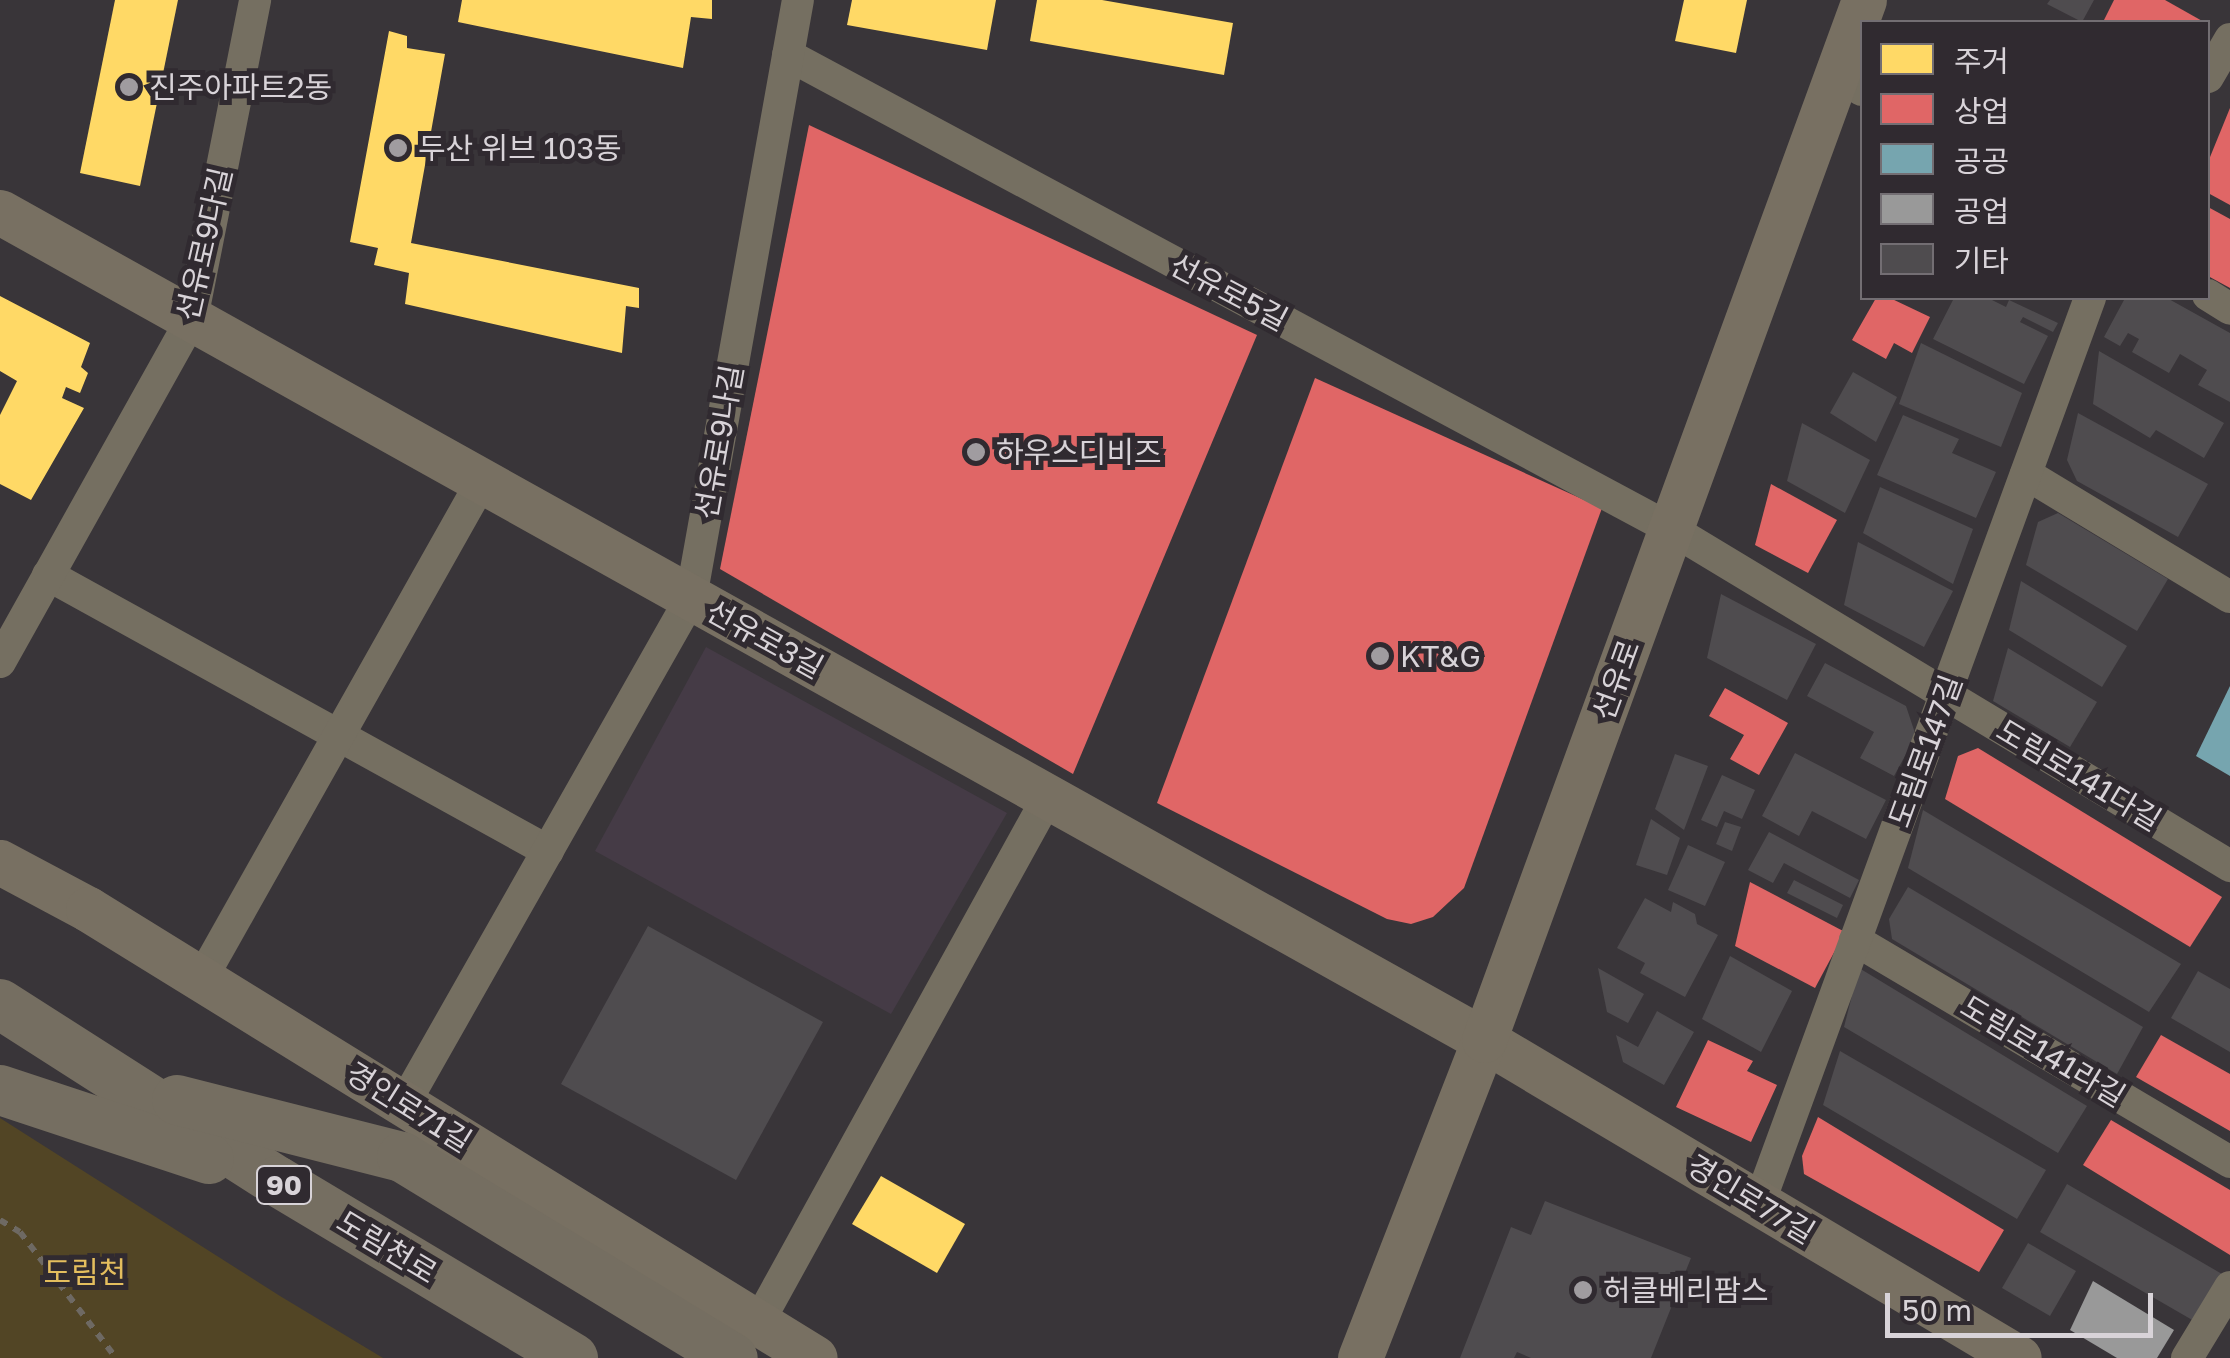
<!DOCTYPE html>
<html>
<head>
<meta charset="utf-8">
<style>
	body { margin:0 }
	#map { position:relative; width:2230px; height:1358px; overflow:hidden; background:#393539; font-family:"Golos Text","Noto Sans KR",sans-serif }
	div>[style] { position:absolute }
	.built>* { inset:0; background:#453b46 }
	.green>* { inset:0; background:#524525 }
	.homes>* { inset:0; background:#ffd966 }
	.shops>* { inset:0; background:#e06666 }
	.public>* { inset:0; background:#76a5af }
	.industry>* { inset:0; background:#999 }
	.building>* { inset:0; background:#4f4c4f }
	.path>* { height:6px; margin-top:-3px; transform-origin:0; background:repeating-linear-gradient(90deg,#6e6963 0 8px,transparent 0 16px) }
	.street>* { height:32px; margin:-16px; padding:0 16px; transform-origin:16px; border-radius:16px; background:#756f61 }
	.secondary>* { height:45px; margin:-22.5px; padding:0 22.5px; transform-origin:22.5px; border-radius:22.5px; background:#787062 }
	.primary>* { height:50px; margin:-25px; padding:0 25px; transform-origin:25px; border-radius:25px; background:#756e61 }
	.dots>* { width:28px; height:28px; translate:-50% -50%; box-sizing:border-box; border:5px solid #302a30; border-radius:50% }
	span { translate:-50% -50%; white-space:nowrap; text-align:center; line-height:1.15; -webkit-text-stroke:10px #302a30; paint-order:stroke }
	.shield-label span { padding:2px 8px; background:#302a30; border:2px solid; border-radius:8px; -webkit-text-stroke-width:0 }
	.shield-label { font-size:28px; color:#d8d3d8; font-weight:700 }
	.poi-label { font-size:30px; color:#d8d3d8 }
	.left { translate:0 -50%; text-align:left }
	.street-label { font-size:30px; color:#d8d3d8 }
	.park-label { font-size:30px; color:#e4be5e }
	.legend { position:absolute; left:1860px; top:20px; width:350px; height:280px; box-sizing:border-box; background:#302a30; border:2px solid #736e73; margin:0; padding:12px 18px; list-style:none; font-size:30px; color:#d8d3d8 }
	.legend li { display:flex; align-items:center; gap:20px; height:50px }
	.legend b { width:50px; border:2px solid #736e73 }
	.scale { position:absolute; left:1885px; top:1293px; width:268px; height:45px; box-sizing:border-box; border:5px solid #d8d3d8; border-top:0; padding-left:12px; font-size:30px; line-height:35px; white-space:nowrap; color:#d8d3d8; -webkit-text-stroke:8px #302a30; paint-order:stroke }
</style>
</head>
<body>
<div id="map">
	<div class="built">
		<i style="clip-path:polygon(706px 647px,1007px 813px,891px 1014px,595px 851px)"></i>
	</div>
	<div class="green">
		<i style="clip-path:polygon(0 1118px,280px 1296px,383px 1358px,0 1358px)"></i>
	</div>
	<div class="homes">
		<i style="clip-path:polygon(115px 0,178px 0,140px 186px,80px 173px)"></i>
		<i style="clip-path:polygon(462px 0,712px 0,712px 19px,691px 17px,683px 68px,458px 22px)"></i>
		<i style="clip-path:polygon(852px 0,996px 0,987px 50px,847px 25px)"></i>
		<i style="clip-path:polygon(1037px 0,1102px 0,1233px 23px,1224px 75px,1030px 41px)"></i>
		<i style="clip-path:polygon(1684px 0,1747px 0,1736px 53px,1675px 41px)"></i>
		<i style="clip-path:polygon(389px 31px,407px 36px,407px 48px,445px 54px,411px 243px,639px 288px,639px 308px,626px 306px,622px 353px,405px 304px,409px 273px,374px 265px,378px 248px,350px 242px)"></i>
		<i style="clip-path:polygon(0 296px,90px 343px,81px 367px,88px 373px,80px 393px,66px 387px,62px 398px,84px 408px,31px 500px,0 484px,0 415px,17px 381px,0 371px)"></i>
		<i style="clip-path:polygon(881px 1176px,965px 1224px,937px 1273px,852px 1224px)"></i>
	</div>
	<div class="shops">
		<i style="clip-path:polygon(2114px 0,2165px 0,2204px 22px,2103px 22px)"></i>
		<i style="clip-path:polygon(2230px 108px,2230px 205px,2208px 193px,2208px 162px)"></i>
		<i style="clip-path:polygon(809px 125px,1257px 335px,1073px 774px,720px 569px)"></i>
		<i style="clip-path:polygon(2208px 207px,2230px 219px,2230px 288px,2208px 276px)"></i>
		<i style="clip-path:polygon(1876px 298px,1890px 298px,1930px 317px,1912px 353px,1894px 343px,1886px 359px,1852px 340px)"></i>
		<i style="clip-path:polygon(1315px 378px,1602px 508px,1464px 888px,1433px 917px,1411px 924px,1387px 919px,1157px 803px)"></i>
		<i style="clip-path:polygon(1771px 484px,1837px 520px,1808px 573px,1755px 545px)"></i>
		<i style="clip-path:polygon(1725px 688px,1788px 723px,1759px 775px,1730px 759px,1744px 735px,1709px 716px)"></i>
		<i style="clip-path:polygon(1978px 748px,2222px 897px,2190px 947px,1945px 799px,1958px 756px)"></i>
		<i style="clip-path:polygon(1750px 882px,1845px 932px,1815px 988px,1735px 946px)"></i>
		<i style="clip-path:polygon(2161px 1035px,2230px 1074px,2230px 1131px,2136px 1077px)"></i>
		<i style="clip-path:polygon(1708px 1040px,1753px 1061px,1747px 1071px,1777px 1085px,1751px 1142px,1676px 1107px)"></i>
		<i style="clip-path:polygon(1818px 1117px,2004px 1230px,1979px 1272px,1804px 1174px,1802px 1156px)"></i>
		<i style="clip-path:polygon(2111px 1120px,2230px 1190px,2230px 1255px,2083px 1165px)"></i>
	</div>
	<div class="public">
		<i style="clip-path:polygon(2230px 686px,2230px 776px,2196px 756px)"></i>
	</div>
	<div class="industry">
		<i style="clip-path:polygon(2093px 1281px,2174px 1330px,2157px 1358px,2117px 1358px,2070px 1330px)"></i>
	</div>
	<div class="building">
		<i style="clip-path:polygon(2050px 0,2094px 0,2082px 22px,2047px 4px)"></i>
		<i style="clip-path:polygon(1954px 298px,1988px 298px,2006px 307px,2009px 300px,2058px 323px,2053px 332px,2023px 317px,2020px 322px,2048px 336px,2024px 384px,1933px 339px)"></i>
		<i style="clip-path:polygon(2132px 298px,2167px 298px,2230px 333px,2230px 402px,2198px 385px,2207px 370px,2180px 354px,2169px 373px,2132px 352px,2139px 339px,2128px 333px,2120px 346px,2104px 337px,2124px 300px)"></i>
		<i style="clip-path:polygon(1921px 343px,2022px 393px,2001px 447px,1899px 404px)"></i>
		<i style="clip-path:polygon(2099px 351px,2224px 423px,2204px 458px,2156px 430px,2150px 438px,2093px 404px)"></i>
		<i style="clip-path:polygon(1853px 372px,1897px 397px,1876px 442px,1830px 413px)"></i>
		<i style="clip-path:polygon(2078px 413px,2208px 484px,2178px 537px,2077px 481px,2067px 460px)"></i>
		<i style="clip-path:polygon(1903px 415px,1959px 439px,1952px 453px,1996px 472px,1976px 518px,1877px 475px)"></i>
		<i style="clip-path:polygon(1802px 423px,1870px 460px,1845px 513px,1787px 481px)"></i>
		<i style="clip-path:polygon(1880px 487px,1973px 529px,1953px 584px,1863px 533px)"></i>
		<i style="clip-path:polygon(2058px 513px,2168px 579px,2137px 631px,2026px 565px,2038px 522px)"></i>
		<i style="clip-path:polygon(1858px 542px,1953px 591px,1924px 647px,1844px 605px)"></i>
		<i style="clip-path:polygon(2021px 581px,2127px 646px,2102px 687px,2009px 630px)"></i>
		<i style="clip-path:polygon(1721px 594px,1816px 644px,1787px 700px,1707px 658px)"></i>
		<i style="clip-path:polygon(2008px 648px,2097px 702px,2070px 747px,1993px 701px)"></i>
		<i style="clip-path:polygon(1825px 663px,1906px 706px,1916px 736px,1894px 776px,1860px 758px,1874px 732px,1807px 696px)"></i>
		<i style="clip-path:polygon(1795px 753px,1886px 800px,1866px 839px,1812px 811px,1799px 836px,1762px 816px)"></i>
		<i style="clip-path:polygon(1675px 754px,1708px 766px,1684px 830px,1655px 809px)"></i>
		<i style="clip-path:polygon(1722px 775px,1755px 790px,1742px 819px,1724px 811px,1717px 827px,1701px 820px)"></i>
		<i style="clip-path:polygon(1923px 810px,2181px 964px,2149px 1012px,1908px 868px)"></i>
		<i style="clip-path:polygon(1651px 819px,1680px 838px,1667px 875px,1636px 865px)"></i>
		<i style="clip-path:polygon(1725px 822px,1741px 827px,1732px 851px,1716px 844px)"></i>
		<i style="clip-path:polygon(1769px 832px,1859px 880px,1850px 898px,1784px 863px,1773px 883px,1748px 870px)"></i>
		<i style="clip-path:polygon(1688px 845px,1725px 862px,1705px 906px,1668px 890px)"></i>
		<i style="clip-path:polygon(1794px 880px,1843px 905px,1837px 918px,1787px 893px)"></i>
		<i style="clip-path:polygon(1908px 887px,2143px 1027px,2117px 1074px,1892px 939px,1889px 919px)"></i>
		<i style="clip-path:polygon(1645px 898px,1671px 912px,1673px 902px,1695px 914px,1697px 924px,1718px 935px,1685px 997px,1640px 973px,1645px 963px,1617px 948px)"></i>
		<i style="clip-path:polygon(648px 926px,823px 1022px,736px 1180px,561px 1084px)"></i>
		<i style="clip-path:polygon(1730px 956px,1792px 991px,1761px 1052px,1702px 1019px)"></i>
		<i style="clip-path:polygon(1598px 968px,1644px 994px,1628px 1023px,1607px 1012px)"></i>
		<i style="clip-path:polygon(1859px 968px,2087px 1106px,2058px 1153px,1844px 1027px)"></i>
		<i style="clip-path:polygon(2198px 971px,2230px 989px,2230px 1052px,2171px 1018px)"></i>
		<i style="clip-path:polygon(1657px 1011px,1694px 1032px,1664px 1085px,1623px 1062px,1616px 1035px,1638px 1047px)"></i>
		<i style="clip-path:polygon(1840px 1051px,2046px 1170px,2017px 1219px,1823px 1105px)"></i>
		<i style="clip-path:polygon(2067px 1184px,2222px 1274px,2194px 1321px,2040px 1232px)"></i>
		<i style="clip-path:polygon(1545px 1201px,1691px 1258px,1651px 1358px,1531px 1358px,1517px 1352px,1514px 1358px,1460px 1358px,1511px 1227px,1531px 1235px)"></i>
		<i style="clip-path:polygon(2028px 1243px,2076px 1271px,2050px 1316px,2002px 1288px)"></i>
	</div>
	<div class="path">
		<i style="left:0;top:1220px;width:23px;rotate:31deg"></i>
		<i style="left:20px;top:1232px;width:158px;rotate:52.7deg"></i>
	</div>
	<div class="street">
		<i style="left:788px;top:55px;width:1002px;rotate:28.23deg"></i>
		<i style="left:1671px;top:529px;width:653px;rotate:31.08deg"></i>
		<i style="left:1837px;top:75px;width:29px;rotate:31deg"></i>
		<i style="left:2208px;top:77px;width:44px;rotate:-59.9deg"></i>
		<i style="left:2208px;top:295px;width:26px;rotate:32deg"></i>
		<i style="left:2026px;top:474px;width:238px;rotate:31.1deg"></i>
		<i style="left:48px;top:575px;width:571px;rotate:28.9deg"></i>
		<i style="left:0;top:662px;width:393px;rotate:-60.8deg"></i>
		<i style="left:192px;top:319px;width:325px;rotate:-78.8deg"></i>
		<i style="left:1855px;top:940px;width:436px;rotate:30.6deg"></i>
		<i style="left:202px;top:978px;width:570px;rotate:-60.6deg"></i>
		<i style="left:404px;top:1104px;width:582px;rotate:-60.44deg"></i>
		<i style="left:691px;top:598px;width:607px;rotate:-79.86deg"></i>
		<i style="left:1759px;top:1204px;width:965px;rotate:-69.93deg"></i>
		<i style="left:758px;top:1323px;width:601px;rotate:-61.13deg"></i>
		<i style="left:2187px;top:1358px;width:83px;rotate:-58.8deg"></i>
	</div>
	<div class="secondary">
		<i style="left:0;top:212px;width:1699px;rotate:29.16deg"></i>
		<i style="left:1484px;top:1040px;width:622px;rotate:30.73deg"></i>
		<i style="left:0;top:862px;width:100px;rotate:28.1deg"></i>
		<i style="left:88px;top:909px;width:854px;rotate:31.7deg"></i>
		<i style="left:1360px;top:1358px;width:341px;rotate:-68.7deg"></i>
		<i style="left:1484px;top:1040px;width:1107px;rotate:-69.93deg"></i>
	</div>
	<div class="primary">
		<i style="left:0;top:1004px;width:329px;rotate:32.6deg"></i>
		<i style="left:277px;top:1181px;width:345px;rotate:30.9deg"></i>
		<i style="left:0;top:1090px;width:220px;rotate:18.3deg"></i>
		<i style="left:177px;top:1100px;width:232px;rotate:14.2deg"></i>
		<i style="left:402px;top:1157px;width:387px;rotate:31.3deg"></i>
	</div>
	<div class="dots">
		<i style="left:129px;top:87px;background:#a09ca0"></i>
		<i style="left:398px;top:148px;background:#a09ca0"></i>
		<i style="left:976px;top:452px;background:#a09ca0"></i>
		<i style="left:1380px;top:656px;background:#a09ca0"></i>
		<i style="left:1583px;top:1290px;background:#a09ca0"></i>
	</div>
	<div class="shield-label">
		<span style="left:284px;top:1185px">90</span>
	</div>
	<div class="poi-label">
		<span class="left" style="left:149px;top:87px">진주아파트2동</span>
		<span class="left" style="left:418px;top:148px">두산 위브 103동</span>
		<span class="left" style="left:996px;top:452px">하우스디비즈</span>
		<span class="left" style="left:1400px;top:656px">KT&amp;G</span>
		<span class="left" style="left:1603px;top:1290px">허클베리팜스</span>
	</div>
	<div class="street-label">
		<span style="left:204px;top:244px;rotate:-77deg">선유로9다길</span>
		<span style="left:1229px;top:292px;rotate:28deg">선유로5길</span>
		<span style="left:719px;top:442px;rotate:-80deg">선유로9나길</span>
		<span style="left:765px;top:639px;rotate:29deg">선유로3길</span>
		<span style="left:1616px;top:680px;rotate:-70deg">선유로</span>
		<span style="left:1925px;top:751px;rotate:-70deg">도림로147길</span>
		<span style="left:2079px;top:775px;rotate:31deg">도림로141다길</span>
		<span style="left:2043px;top:1051px;rotate:31deg">도림로141라길</span>
		<span style="left:409px;top:1107px;rotate:32deg">경인로71길</span>
		<span style="left:1751px;top:1199px;rotate:31deg">경인로77길</span>
		<span style="left:387px;top:1247px;rotate:31deg">도림천로</span>
	</div>
	<div class="park-label">
		<span style="left:85px;top:1272px">도림천</span>
	</div>
	<ul class="legend">
	<li><b style="height:28px;background:#ffd966"></b>주거</li>
	<li><b style="height:28px;background:#e06666"></b>상업</li>
	<li><b style="height:28px;background:#76a5af"></b>공공</li>
	<li><b style="height:28px;background:#999"></b>공업</li>
	<li><b style="height:28px;background:#4f4c4f"></b>기타</li>
	</ul>
	<div class="scale">50 m</div>
</div>
</body>
</html>
